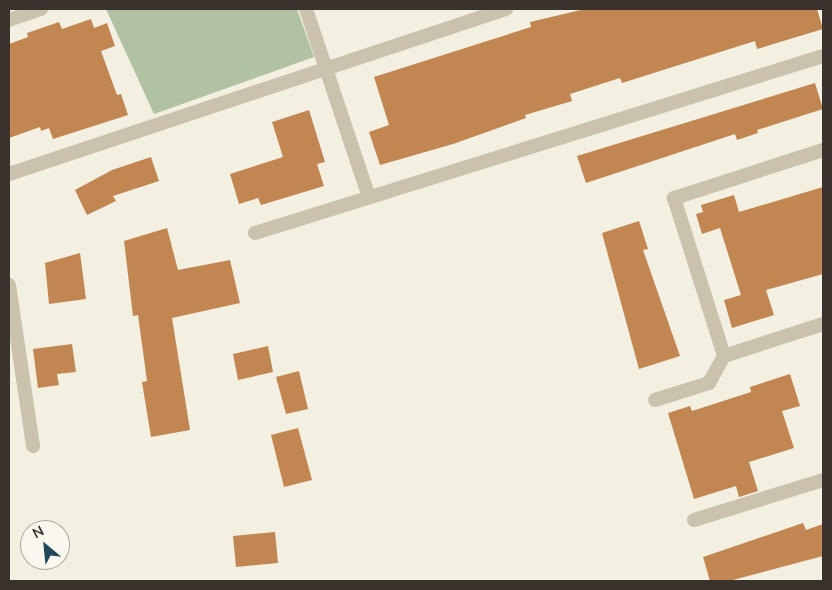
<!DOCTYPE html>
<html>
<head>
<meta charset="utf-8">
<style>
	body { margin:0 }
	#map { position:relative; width:832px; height:590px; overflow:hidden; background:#f3efe1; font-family:"Nunito Sans",sans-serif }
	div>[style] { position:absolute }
	.green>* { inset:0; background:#b0c2a1 }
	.building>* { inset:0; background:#c18651 }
	.minor>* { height:14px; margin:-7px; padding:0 7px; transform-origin:7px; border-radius:7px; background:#cbc2ad }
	span { translate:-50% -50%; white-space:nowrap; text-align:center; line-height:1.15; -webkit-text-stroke:4px #faf7ee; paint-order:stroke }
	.frame { position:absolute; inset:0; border:10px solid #3a332b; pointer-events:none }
	.north { position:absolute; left:20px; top:520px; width:50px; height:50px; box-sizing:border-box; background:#faf7ee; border:1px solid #ada9a0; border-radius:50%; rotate:332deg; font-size:14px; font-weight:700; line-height:20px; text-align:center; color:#3a332b }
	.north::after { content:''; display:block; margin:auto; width:18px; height:22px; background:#224a5a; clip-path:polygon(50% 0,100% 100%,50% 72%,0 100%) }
</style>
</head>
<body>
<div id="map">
	<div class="green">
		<i style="clip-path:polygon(106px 9px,297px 9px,314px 57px,154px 114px)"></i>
	</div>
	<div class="building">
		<i style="clip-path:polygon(585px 9px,817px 9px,823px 29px,757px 49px,755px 41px,622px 83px,620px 78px,570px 94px,572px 101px,525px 115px,526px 118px,453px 144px,380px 165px,369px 132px,389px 125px,374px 77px,531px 27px,530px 22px)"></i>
		<i style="clip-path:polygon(91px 19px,94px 28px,107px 23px,115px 46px,101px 51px,117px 95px,121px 94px,128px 115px,53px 139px,49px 128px,41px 131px,40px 127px,9px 138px,9px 44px,28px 37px,27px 33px,59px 22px,62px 29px)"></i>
		<i style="clip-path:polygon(815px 83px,823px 109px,757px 130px,758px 133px,737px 140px,735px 134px,586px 183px,577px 156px)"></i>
		<i style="clip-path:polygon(309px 110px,325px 162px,317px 164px,324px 186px,261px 205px,258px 198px,239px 204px,230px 174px,283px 157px,272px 122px)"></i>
		<i style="clip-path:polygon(151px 157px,159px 181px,113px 196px,116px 201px,87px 215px,75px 190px,112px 170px)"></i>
		<i style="clip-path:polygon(823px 187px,823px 274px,766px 290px,774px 315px,732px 328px,724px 300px,741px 295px,720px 228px,702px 234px,696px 214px,703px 212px,701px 205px,734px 195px,739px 212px)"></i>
		<i style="clip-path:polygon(639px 221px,648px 249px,643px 250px,680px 356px,639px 369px,602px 233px)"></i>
		<i style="clip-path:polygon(167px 228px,178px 270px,230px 260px,240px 303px,172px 318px,190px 430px,151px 437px,142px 382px,147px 381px,138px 315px,133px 316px,124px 241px)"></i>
		<i style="clip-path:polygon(80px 253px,86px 299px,49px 304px,45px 263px)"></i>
		<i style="clip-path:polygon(72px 344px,76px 372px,57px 374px,59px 385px,38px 388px,33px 349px)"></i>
		<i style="clip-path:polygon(268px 346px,273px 372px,238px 380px,233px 354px)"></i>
		<i style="clip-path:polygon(299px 371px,308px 409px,286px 414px,276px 377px)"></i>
		<i style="clip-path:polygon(790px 374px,800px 406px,782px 411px,794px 448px,749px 462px,758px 491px,739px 497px,736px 486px,694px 499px,668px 413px,690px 406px,692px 411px,751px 392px,750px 387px)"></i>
		<i style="clip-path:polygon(298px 428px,312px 480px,284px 487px,271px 435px)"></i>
		<i style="clip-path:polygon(803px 523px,806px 530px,823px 524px,823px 556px,729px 581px,710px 581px,703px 557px)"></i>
		<i style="clip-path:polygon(275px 532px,278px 563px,236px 567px,233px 536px)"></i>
	</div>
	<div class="minor">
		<i style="left:306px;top:9px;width:198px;rotate:71.5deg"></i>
		<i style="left:9px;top:20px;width:34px;rotate:-19deg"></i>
		<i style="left:823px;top:150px;width:157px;rotate:162.1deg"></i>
		<i style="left:674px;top:198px;width:166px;rotate:72.4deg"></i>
		<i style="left:724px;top:356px;width:104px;rotate:-17.9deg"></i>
		<i style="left:9px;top:174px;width:524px;rotate:-18.37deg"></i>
		<i style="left:255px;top:233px;width:595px;rotate:-17.31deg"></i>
		<i style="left:9px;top:285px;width:163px;rotate:81.5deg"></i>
		<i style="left:655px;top:400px;width:57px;rotate:-17.5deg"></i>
		<i style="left:709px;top:383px;width:31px;rotate:-61deg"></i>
		<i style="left:694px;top:520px;width:135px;rotate:-17.2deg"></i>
	</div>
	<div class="frame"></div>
	<div class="north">N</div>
</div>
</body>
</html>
